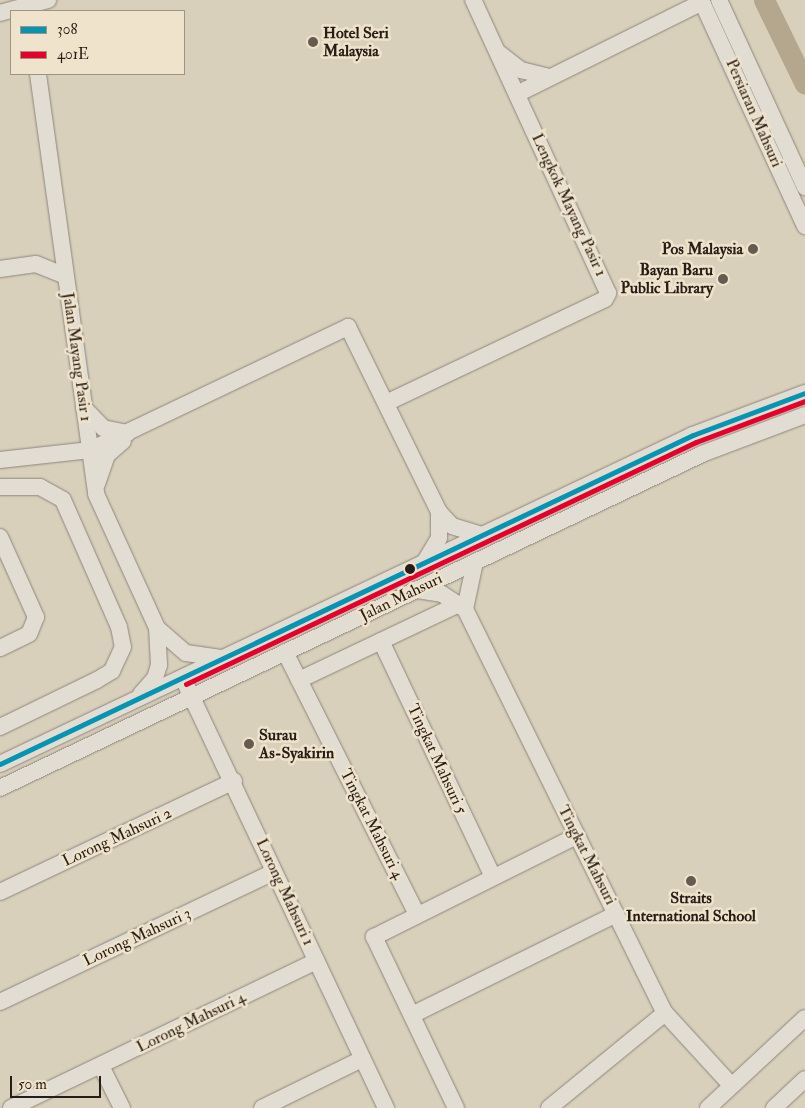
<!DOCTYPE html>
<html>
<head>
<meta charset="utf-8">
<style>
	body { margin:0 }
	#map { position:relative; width:805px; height:1108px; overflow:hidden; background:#d9d0bc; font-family:"IM FELL Double Pica",serif }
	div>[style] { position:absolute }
	.river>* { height:21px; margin:-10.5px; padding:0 10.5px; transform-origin:10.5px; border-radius:10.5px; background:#b5a78e }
	.roads { filter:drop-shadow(0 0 1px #8d867b) drop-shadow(0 0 1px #8d867b) }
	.minor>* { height:16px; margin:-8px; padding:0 8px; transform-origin:8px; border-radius:8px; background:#e2ddd3 }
	.bus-1>* { height:5px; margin:-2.5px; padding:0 2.5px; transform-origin:2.5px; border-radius:2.5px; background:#0694b3 }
	.bus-2>* { height:5px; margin:-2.5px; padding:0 2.5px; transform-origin:2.5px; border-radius:2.5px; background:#e4002b }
	.dots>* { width:14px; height:14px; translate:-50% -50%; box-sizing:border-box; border:2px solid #efe3cb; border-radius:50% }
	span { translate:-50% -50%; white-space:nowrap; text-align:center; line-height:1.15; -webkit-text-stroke:5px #efe3cb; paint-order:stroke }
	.poi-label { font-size:16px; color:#271c17; font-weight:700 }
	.left { translate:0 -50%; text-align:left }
	.right { translate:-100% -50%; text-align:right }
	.street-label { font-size:16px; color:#271c17 }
	.legend { position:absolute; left:10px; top:10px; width:175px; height:65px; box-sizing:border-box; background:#efe3cb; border:1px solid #9f9383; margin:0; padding:6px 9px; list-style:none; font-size:15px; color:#271c17 }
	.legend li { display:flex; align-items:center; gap:10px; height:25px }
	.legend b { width:25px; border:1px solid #9f9383 }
	.scale { position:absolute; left:10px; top:1076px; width:91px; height:22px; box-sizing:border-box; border:2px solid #271c17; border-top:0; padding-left:6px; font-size:15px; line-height:18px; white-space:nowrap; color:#271c17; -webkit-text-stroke:4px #efe3cb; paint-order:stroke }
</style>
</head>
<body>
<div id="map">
	<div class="river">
		<i style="left:764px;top:0;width:93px;rotate:64deg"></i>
	</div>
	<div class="roads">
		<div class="minor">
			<i style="left:701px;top:0;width:249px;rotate:65.3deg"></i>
			<i style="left:719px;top:0;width:206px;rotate:65.3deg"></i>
			<i style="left:0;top:13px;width:50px;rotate:-15.2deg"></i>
			<i style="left:499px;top:53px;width:28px;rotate:38deg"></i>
			<i style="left:521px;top:70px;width:30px;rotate:14deg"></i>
			<i style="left:38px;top:74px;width:424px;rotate:82.1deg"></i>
			<i style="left:96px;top:494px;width:147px;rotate:65.5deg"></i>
			<i style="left:157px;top:628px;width:38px;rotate:41deg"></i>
			<i style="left:186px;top:653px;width:35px;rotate:8deg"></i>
			<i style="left:517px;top:94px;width:207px;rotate:-26.4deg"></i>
			<i style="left:0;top:269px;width:36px;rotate:-8deg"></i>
			<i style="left:36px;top:264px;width:31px;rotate:22deg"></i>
			<i style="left:386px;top:403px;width:242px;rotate:-25.4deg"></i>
			<i style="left:605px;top:299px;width:7px;rotate:-63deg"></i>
			<i style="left:608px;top:293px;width:323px;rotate:-114.7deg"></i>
			<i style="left:84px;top:408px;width:28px;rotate:46deg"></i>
			<i style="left:103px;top:428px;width:25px;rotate:12deg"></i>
			<i style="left:0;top:460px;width:91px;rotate:-6.3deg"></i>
			<i style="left:90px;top:450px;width:286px;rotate:-25.5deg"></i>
			<i style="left:348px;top:327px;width:206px;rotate:63.8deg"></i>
			<i style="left:439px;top:512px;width:19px;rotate:47deg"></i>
			<i style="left:452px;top:526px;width:30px;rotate:17deg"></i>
			<i style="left:97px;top:484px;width:31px;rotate:-71deg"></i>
			<i style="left:107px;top:455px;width:21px;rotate:-41deg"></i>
			<i style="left:0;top:487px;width:40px"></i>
			<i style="left:40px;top:487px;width:26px;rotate:29deg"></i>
			<i style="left:63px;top:500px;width:139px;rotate:66.2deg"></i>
			<i style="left:119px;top:627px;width:20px;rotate:79deg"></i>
			<i style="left:123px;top:647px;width:26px;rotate:115deg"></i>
			<i style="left:112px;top:671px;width:17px;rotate:149deg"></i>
			<i style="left:97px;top:680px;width:108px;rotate:154.1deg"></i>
			<i style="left:0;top:537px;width:88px;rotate:65.8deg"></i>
			<i style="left:36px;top:617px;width:18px;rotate:112deg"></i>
			<i style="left:29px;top:634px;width:32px;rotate:154deg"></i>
			<i style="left:424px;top:563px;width:29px;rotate:-59deg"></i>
			<i style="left:439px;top:538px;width:26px;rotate:-90deg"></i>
			<i style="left:417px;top:590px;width:25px;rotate:9deg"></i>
			<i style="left:442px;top:594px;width:27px;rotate:33deg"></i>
			<i style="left:465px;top:609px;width:451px;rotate:63.7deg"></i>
			<i style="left:665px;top:1013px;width:98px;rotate:47.5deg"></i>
			<i style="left:465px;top:609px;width:48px;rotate:-78deg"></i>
			<i style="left:381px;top:641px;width:261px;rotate:64.6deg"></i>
			<i style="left:285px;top:652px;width:294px;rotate:63.3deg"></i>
			<i style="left:299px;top:680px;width:177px;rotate:-25.4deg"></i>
			<i style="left:187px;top:687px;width:466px;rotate:64.7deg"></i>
			<i style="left:141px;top:694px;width:21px;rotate:-49deg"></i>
			<i style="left:155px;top:678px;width:14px;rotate:-73deg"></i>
			<i style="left:159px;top:665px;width:37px;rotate:-93deg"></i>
			<i style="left:0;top:764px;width:767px;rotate:-25.4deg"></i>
			<i style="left:693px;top:435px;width:120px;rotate:-20.6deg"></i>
			<i style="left:0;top:788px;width:777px;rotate:-25.44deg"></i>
			<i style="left:702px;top:454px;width:110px;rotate:-20.7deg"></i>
			<i style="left:0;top:892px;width:259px;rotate:-25.4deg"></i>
			<i style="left:0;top:1002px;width:303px;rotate:-25.4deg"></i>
			<i style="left:412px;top:1015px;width:228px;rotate:-26.3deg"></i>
			<i style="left:101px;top:1066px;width:47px;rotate:63.4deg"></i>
			<i style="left:11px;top:1108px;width:339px;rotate:-25.7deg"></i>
			<i style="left:262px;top:1108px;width:111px;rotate:-26.1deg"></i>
			<i style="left:456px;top:1108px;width:190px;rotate:-115.6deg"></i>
			<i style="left:374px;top:937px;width:227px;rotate:-26.5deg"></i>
			<i style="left:549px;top:1108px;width:150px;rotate:-39.3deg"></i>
			<i style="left:708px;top:1108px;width:132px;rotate:-42.9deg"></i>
			<i style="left:774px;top:1108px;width:42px;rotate:-43.1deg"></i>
		</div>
	</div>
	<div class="bus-1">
		<i style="left:0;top:764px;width:767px;rotate:-25.4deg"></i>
		<i style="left:693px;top:435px;width:120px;rotate:-20.6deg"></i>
	</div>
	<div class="bus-2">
		<i style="left:186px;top:684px;width:565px;rotate:-25.38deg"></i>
		<i style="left:696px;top:442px;width:116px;rotate:-20.6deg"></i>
	</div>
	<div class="dots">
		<i style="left:313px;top:42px;background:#655b51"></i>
		<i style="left:753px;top:249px;background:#655b51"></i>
		<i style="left:723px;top:279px;background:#655b51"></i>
		<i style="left:410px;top:569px;background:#271c17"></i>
		<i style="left:249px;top:744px;background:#655b51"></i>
		<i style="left:691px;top:881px;background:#655b51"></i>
	</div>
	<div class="poi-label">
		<span class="left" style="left:323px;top:42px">Hotel Seri<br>Malaysia</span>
		<span class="right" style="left:743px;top:249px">Pos Malaysia</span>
		<span class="right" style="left:713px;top:279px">Bayan Baru<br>Public Library</span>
		<span class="left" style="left:259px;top:744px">Surau<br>As-Syakirin</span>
		<span style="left:691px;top:907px">Straits<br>International School</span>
	</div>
	<div class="street-label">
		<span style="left:754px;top:113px;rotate:66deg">Persiaran Mahsuri</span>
		<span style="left:569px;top:205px;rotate:65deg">Lengkok Mayang Pasir 1</span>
		<span style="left:77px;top:357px;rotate:82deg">Jalan Mayang Pasir 1</span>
		<span style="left:401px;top:597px;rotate:-26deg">Jalan Mahsuri</span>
		<span style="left:437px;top:759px;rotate:65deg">Tingkat Mahsuri 5</span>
		<span style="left:372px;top:824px;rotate:63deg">Tingkat Mahsuri 4</span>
		<span style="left:117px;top:837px;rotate:-25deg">Lorong Mahsuri 2</span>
		<span style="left:587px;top:855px;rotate:63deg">Tingkat Mahsuri</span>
		<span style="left:285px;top:892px;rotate:65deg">Lorong Mahsuri 1</span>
		<span style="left:137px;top:937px;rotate:-25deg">Lorong Mahsuri 3</span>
		<span style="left:191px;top:1022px;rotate:-26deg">Lorong Mahsuri 4</span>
	</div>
	<ul class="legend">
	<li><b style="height:6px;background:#0694b3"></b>308</li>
	<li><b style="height:6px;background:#e4002b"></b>401E</li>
	</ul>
	<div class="scale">50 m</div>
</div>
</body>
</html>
